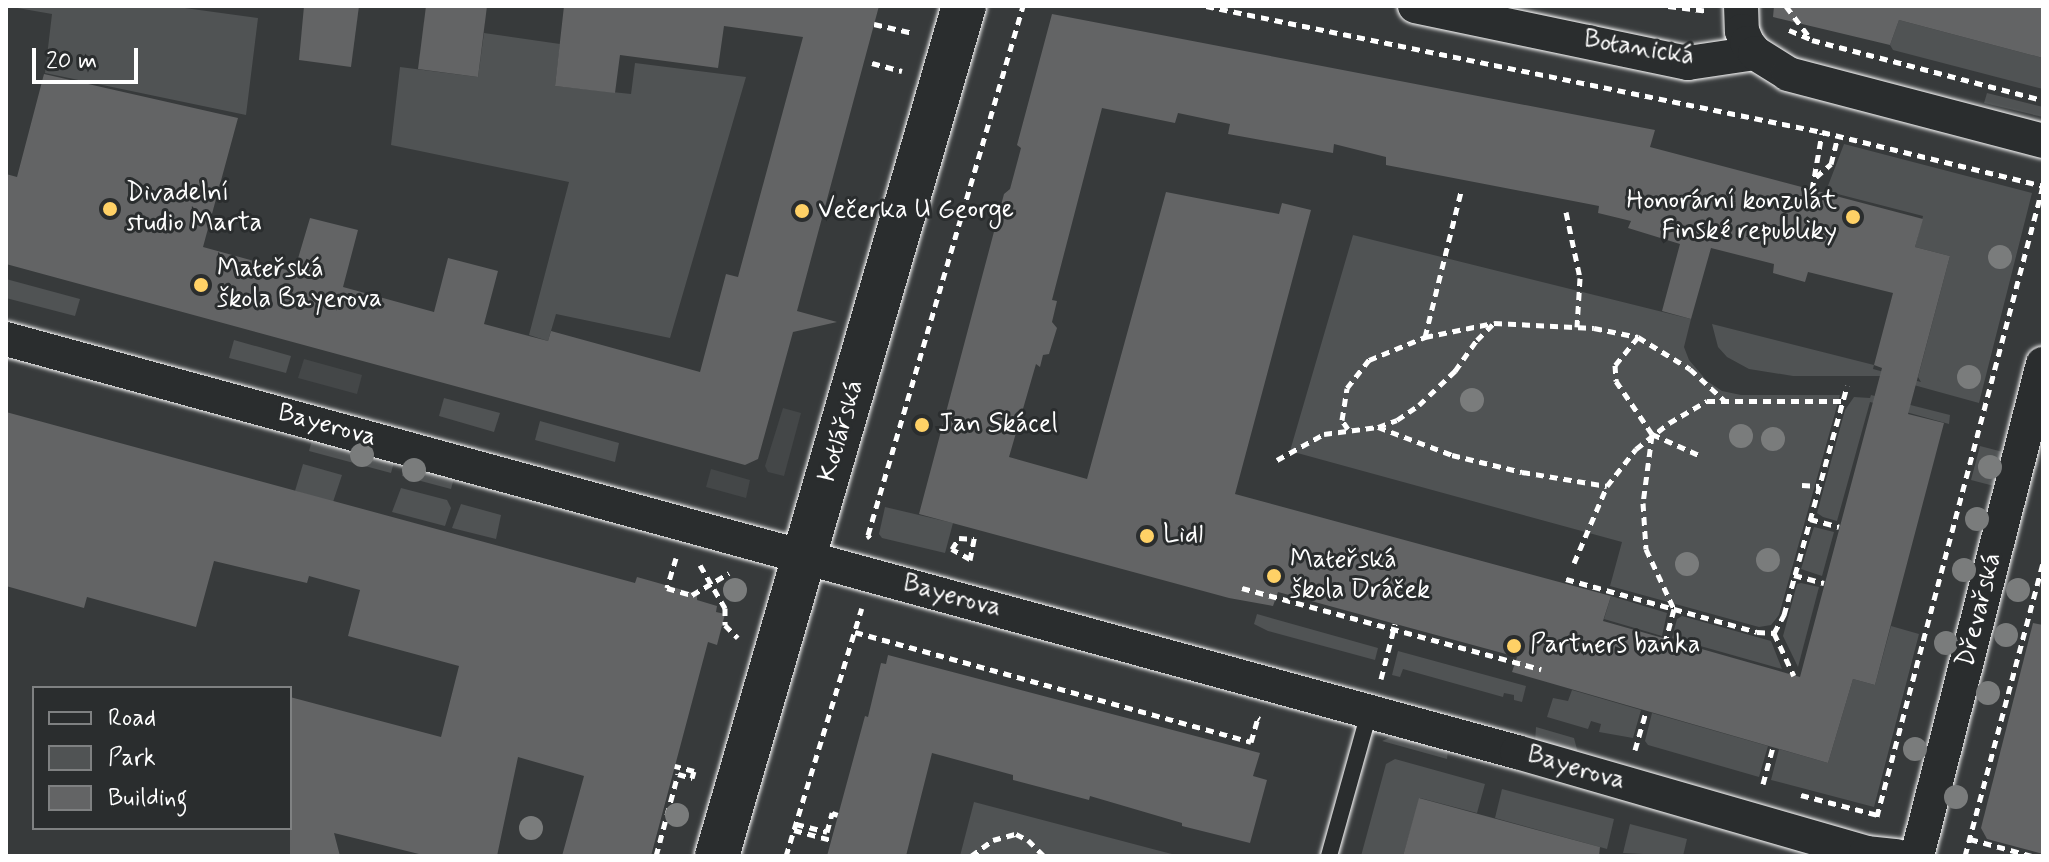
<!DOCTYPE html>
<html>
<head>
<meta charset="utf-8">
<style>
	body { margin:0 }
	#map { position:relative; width:2049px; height:862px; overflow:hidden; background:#373a3b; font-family:Mynerve,sans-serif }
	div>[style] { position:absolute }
	.built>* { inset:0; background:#444748 }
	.green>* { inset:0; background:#505354 }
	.building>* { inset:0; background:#636465 }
	.path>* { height:5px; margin-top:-2.5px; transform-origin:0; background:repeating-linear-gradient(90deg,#fff 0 8px,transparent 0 14px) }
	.roads { filter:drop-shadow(0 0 2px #fff) drop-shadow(0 0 2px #fff) }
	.service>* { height:16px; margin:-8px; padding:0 8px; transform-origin:8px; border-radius:8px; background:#2a2d2e }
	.minor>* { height:34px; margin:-17px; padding:0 17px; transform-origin:17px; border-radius:17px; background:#2a2d2e }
	.secondary>* { height:44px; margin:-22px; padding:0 22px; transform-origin:22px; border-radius:22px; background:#2a2d2e }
	.trees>* { width:24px; height:24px; margin:-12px; border-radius:50%; background:#7a7c7c }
	.dots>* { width:22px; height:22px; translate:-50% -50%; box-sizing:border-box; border:4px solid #2a2d2e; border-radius:50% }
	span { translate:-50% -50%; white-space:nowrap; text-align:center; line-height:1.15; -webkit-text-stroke:6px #2a2d2e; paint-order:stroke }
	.street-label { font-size:26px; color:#fff }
	.poi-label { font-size:26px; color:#fff }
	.left { translate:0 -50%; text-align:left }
	.right { translate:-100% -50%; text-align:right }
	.frame { position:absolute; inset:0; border:8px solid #fff; pointer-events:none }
	.legend { position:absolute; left:32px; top:686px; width:260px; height:144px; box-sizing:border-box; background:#2a2d2e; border:2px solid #7f8182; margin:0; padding:10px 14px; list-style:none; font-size:24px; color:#fff }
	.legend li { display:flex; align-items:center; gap:16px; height:40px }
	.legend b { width:40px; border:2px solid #7f8182 }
	.scale { position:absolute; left:32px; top:48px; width:106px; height:36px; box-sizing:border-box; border:4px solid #fff; border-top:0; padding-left:10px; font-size:24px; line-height:28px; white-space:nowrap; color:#fff; -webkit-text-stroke:6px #2a2d2e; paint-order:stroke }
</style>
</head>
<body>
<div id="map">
	<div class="built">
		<i style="clip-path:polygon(304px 359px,362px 375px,357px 394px,298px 378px)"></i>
		<i style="clip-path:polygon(783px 408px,801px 413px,784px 476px,768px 472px,765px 466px)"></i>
		<i style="clip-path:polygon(711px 469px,750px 480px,746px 498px,706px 487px)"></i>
	</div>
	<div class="green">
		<i style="clip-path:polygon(6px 6px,170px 6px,258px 18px,246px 115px,45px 73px,52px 14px)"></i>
		<i style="clip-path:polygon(1899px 20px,2043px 58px,2043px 89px,1893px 50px,1890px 45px)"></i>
		<i style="clip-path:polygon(484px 33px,560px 44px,555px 86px,631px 94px,635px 63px,746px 77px,670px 338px,556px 314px,548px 341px,529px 335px,569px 182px,391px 145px,400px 67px,478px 77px)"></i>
		<i style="clip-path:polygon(1987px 93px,2043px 107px,2043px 117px,1984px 103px)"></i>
		<i style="clip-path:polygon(1844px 144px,2032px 193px,1979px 403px,1881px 376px,1793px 376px,1749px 369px,1727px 357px,1718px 347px,1712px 324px,1874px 365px,1873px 369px,1921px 382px,1918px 377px,1950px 256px,1915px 247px,1923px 216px,1826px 191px)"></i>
		<i style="clip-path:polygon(1353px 235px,1691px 319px,1684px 347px,1689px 360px,1707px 381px,1722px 391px,1741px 395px,1840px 395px,1779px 615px,1771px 625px,1759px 627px,1610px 586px,1622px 542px,1290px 451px)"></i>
		<i style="clip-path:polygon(6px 279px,80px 299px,75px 316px,6px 298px)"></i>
		<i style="clip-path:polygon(234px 340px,291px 356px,286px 373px,229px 358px)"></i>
		<i style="clip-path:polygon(1871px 395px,1950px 415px,1949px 424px,1870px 402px,1837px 521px,1823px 517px,1817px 513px,1845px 410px,1854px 397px,1870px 398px)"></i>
		<i style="clip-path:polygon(444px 398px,500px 413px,494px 432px,439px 416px)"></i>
		<i style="clip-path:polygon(540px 421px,619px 443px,615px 462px,535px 440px)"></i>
		<i style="clip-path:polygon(312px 440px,394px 462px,391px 473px,309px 451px)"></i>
		<i style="clip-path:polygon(1980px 446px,2003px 452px,1994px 486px,1971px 480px)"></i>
		<i style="clip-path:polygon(303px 464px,342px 475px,333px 502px,295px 491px)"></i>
		<i style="clip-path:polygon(405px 465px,454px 478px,451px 489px,402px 476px)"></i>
		<i style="clip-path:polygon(401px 488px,447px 500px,451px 508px,445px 526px,392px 512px)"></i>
		<i style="clip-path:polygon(461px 504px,501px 515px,496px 539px,452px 528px)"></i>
		<i style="clip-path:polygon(885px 507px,953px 523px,945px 553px,882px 538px,879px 534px)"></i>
		<i style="clip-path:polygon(1814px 527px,1834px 532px,1822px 576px,1801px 569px)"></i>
		<i style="clip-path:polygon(1801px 583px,1819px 587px,1798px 667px,1783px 636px,1797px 584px)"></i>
		<i style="clip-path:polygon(1611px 596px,1667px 613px,1662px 636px,1604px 619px)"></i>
		<i style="clip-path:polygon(1257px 614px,1378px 648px,1375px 660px,1268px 631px,1254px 624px)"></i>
		<i style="clip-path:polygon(1682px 616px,1771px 641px,1782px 669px,1672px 638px,1677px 619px)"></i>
		<i style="clip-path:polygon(1891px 626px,1919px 634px,1874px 807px,1771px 780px,1779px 749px,1828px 763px,1853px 679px,1875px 685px)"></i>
		<i style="clip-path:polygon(1398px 651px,1526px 686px,1522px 702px,1514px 700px,1514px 695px,1504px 693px,1503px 697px,1403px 669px,1400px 677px,1392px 675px)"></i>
		<i style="clip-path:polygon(1572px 690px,1641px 710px,1633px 738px,1599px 732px,1601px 724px,1591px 721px,1588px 729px,1547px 717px,1553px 698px,1568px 701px)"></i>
		<i style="clip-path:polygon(1652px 713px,1768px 746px,1759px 777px,1648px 745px,1645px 741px)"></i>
		<i style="clip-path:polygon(1536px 727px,1574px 738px,1580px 761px,1535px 743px)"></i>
		<i style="clip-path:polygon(1393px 736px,1448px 749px,1447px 759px,1382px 741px)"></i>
		<i style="clip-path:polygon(1395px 759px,1485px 784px,1477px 813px,1420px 798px,1403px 856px,1361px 856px,1386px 764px)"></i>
		<i style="clip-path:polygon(1502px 789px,1614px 819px,1607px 849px,1495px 818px)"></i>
		<i style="clip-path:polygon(974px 802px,1164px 852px,1180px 856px,960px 856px)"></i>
		<i style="clip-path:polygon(1630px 824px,1687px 839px,1683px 856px,1623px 853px)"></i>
	</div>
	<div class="building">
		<i style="clip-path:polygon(304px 6px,359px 6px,351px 67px,299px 60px)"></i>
		<i style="clip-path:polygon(426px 6px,487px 6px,478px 77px,418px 69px)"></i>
		<i style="clip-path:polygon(564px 6px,879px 6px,797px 311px,837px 322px,793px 332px,758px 459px,745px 465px,6px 264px,6px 174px,17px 177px,44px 74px,238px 118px,203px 247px,294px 272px,310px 218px,358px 230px,343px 287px,434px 312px,448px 258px,498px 271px,484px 324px,548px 341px,551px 331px,700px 372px,726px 274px,738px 277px,803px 37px,724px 26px,718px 68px,620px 55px,615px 93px,555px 86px)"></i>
		<i style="clip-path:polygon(1774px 6px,2043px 6px,2043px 58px,1899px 20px,1890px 45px,1773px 17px)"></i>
		<i style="clip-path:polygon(evenodd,1052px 14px,1655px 130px,1650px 147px,1923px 219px,1915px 247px,1950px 256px,1908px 414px,1944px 423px,1875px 685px,1853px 679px,1828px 763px,1512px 672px,1517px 657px,1278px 592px,1273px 606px,1229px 598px,919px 514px,1004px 194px,1010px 189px,1021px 148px,1017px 145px,1052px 14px,1102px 108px,1175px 123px,1178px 113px,1230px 124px,1228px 134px,1333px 153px,1334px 144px,1386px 157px,1386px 165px,1599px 206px,1598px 213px,1631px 221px,1628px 228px,1680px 244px,1662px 311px,1691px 319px,1711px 248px,1774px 264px,1773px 273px,1805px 282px,1808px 272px,1893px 293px,1874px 365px,1882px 368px,1800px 677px,1603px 621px,1611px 596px,1235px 494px,1311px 210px,1282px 203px,1279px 214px,1166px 192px,1087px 479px,1009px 457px,1036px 364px,1040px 367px,1043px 355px,1049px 354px,1057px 328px,1052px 322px,1057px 301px,1052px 300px,1102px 108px)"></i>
		<i style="clip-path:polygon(6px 412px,635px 583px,637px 577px,697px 594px,697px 600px,717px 606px,716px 612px,725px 614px,717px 645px,708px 642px,651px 856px,562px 856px,584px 776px,518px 757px,497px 856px,427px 856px,334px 833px,340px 856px,290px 856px,290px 697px,441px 737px,459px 666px,348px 636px,360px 590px,309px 576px,307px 583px,214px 561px,196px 627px,87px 597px,84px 608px,6px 586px)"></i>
		<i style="clip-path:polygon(2033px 623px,2043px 625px,2043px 854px,1987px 839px,1981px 828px)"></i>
		<i style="clip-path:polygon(888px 655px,1260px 753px,1253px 776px,1267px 780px,1250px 843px,1182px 826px,1182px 823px,1090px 796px,1089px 800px,1013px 780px,1013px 775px,932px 753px,906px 856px,827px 856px,865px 716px,868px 717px,881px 663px,886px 664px)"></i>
		<i style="clip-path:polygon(1419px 798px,1600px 847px,1599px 856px,1403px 856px)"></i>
	</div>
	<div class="path">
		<i style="left:1206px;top:6px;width:629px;rotate:11.56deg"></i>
		<i style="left:1822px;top:132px;width:228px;rotate:13.7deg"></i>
		<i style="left:2043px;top:186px;width:656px;rotate:104.76deg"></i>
		<i style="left:1668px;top:6px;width:39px;rotate:7deg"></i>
		<i style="left:1786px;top:6px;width:39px;rotate:53deg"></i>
		<i style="left:874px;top:24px;width:39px;rotate:13deg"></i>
		<i style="left:1789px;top:30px;width:25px;rotate:23deg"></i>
		<i style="left:1812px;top:40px;width:239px;rotate:14.6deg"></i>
		<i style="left:872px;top:63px;width:31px;rotate:15deg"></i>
		<i style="left:1816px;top:177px;width:20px;rotate:-41deg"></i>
		<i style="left:1831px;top:164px;width:29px;rotate:-76deg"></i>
		<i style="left:1812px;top:190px;width:58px;rotate:-80deg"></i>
		<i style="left:1566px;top:212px;width:67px;rotate:78deg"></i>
		<i style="left:1580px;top:278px;width:49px;rotate:93.5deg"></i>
		<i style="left:1425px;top:337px;width:149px;rotate:-76.1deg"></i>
		<i style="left:1638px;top:337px;width:36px;rotate:129deg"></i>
		<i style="left:1615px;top:365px;width:16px;rotate:86deg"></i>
		<i style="left:1616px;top:381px;width:64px;rotate:55.8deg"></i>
		<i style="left:1652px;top:434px;width:54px;rotate:24.2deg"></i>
		<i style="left:1378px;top:427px;width:20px;rotate:-20deg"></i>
		<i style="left:1397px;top:420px;width:27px;rotate:-34deg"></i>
		<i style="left:1419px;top:405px;width:50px;rotate:-43.4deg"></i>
		<i style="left:1455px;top:371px;width:38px;rotate:-55deg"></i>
		<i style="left:1477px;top:340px;width:23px;rotate:-45deg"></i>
		<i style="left:1348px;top:429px;width:11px;rotate:-124deg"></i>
		<i style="left:1342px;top:420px;width:32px;rotate:-81deg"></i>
		<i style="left:1347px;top:388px;width:36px;rotate:-52deg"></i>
		<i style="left:1369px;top:360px;width:61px;rotate:-22.3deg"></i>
		<i style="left:1425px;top:337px;width:70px;rotate:-11.5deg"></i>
		<i style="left:1494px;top:323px;width:100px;rotate:2.9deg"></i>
		<i style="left:1594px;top:328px;width:45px;rotate:11.6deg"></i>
		<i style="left:1638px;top:337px;width:61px;rotate:31.6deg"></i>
		<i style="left:1690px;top:369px;width:46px;rotate:42.4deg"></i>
		<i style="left:1652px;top:435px;width:69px;rotate:97.5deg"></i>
		<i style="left:1643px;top:503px;width:46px;rotate:86.3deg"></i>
		<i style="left:1646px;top:549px;width:66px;rotate:65deg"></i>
		<i style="left:1674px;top:609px;width:31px;rotate:105deg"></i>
		<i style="left:1277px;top:460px;width:54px;rotate:-29deg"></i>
		<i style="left:1324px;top:434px;width:54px;rotate:-7.4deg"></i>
		<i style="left:1378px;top:427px;width:79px;rotate:20.7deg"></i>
		<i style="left:1452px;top:455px;width:72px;rotate:13.7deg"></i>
		<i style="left:1522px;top:472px;width:86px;rotate:9.4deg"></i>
		<i style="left:1802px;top:485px;width:17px;rotate:3deg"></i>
		<i style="left:1810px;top:519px;width:30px;rotate:15deg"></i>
		<i style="left:870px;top:538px;width:4px;rotate:-124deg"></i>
		<i style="left:868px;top:535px;width:551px;rotate:-73.67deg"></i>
		<i style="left:676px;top:558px;width:31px;rotate:107deg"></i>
		<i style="left:667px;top:588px;width:26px;rotate:16deg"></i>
		<i style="left:692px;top:595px;width:43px;rotate:-30.7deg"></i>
		<i style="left:970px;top:559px;width:21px;rotate:-151deg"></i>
		<i style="left:952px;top:549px;width:13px;rotate:-58deg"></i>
		<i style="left:959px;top:538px;width:15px;rotate:4deg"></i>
		<i style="left:970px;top:560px;width:26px;rotate:-79deg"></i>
		<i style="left:1574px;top:563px;width:84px;rotate:-66.8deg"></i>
		<i style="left:1607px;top:486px;width:47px;rotate:-51.9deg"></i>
		<i style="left:1636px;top:449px;width:42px;rotate:-38.2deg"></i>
		<i style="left:1669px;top:423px;width:44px;rotate:-30.1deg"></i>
		<i style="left:1707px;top:401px;width:136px"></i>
		<i style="left:700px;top:565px;width:50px;rotate:59.8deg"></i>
		<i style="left:725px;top:608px;width:17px;rotate:90deg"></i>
		<i style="left:725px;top:625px;width:18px;rotate:45deg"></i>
		<i style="left:1794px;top:575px;width:31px;rotate:15deg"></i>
		<i style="left:1566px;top:579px;width:198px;rotate:15.5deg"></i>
		<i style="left:1757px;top:632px;width:17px;rotate:3deg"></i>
		<i style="left:1774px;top:633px;width:21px;rotate:-61deg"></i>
		<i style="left:1784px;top:615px;width:238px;rotate:-74.6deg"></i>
		<i style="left:1242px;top:588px;width:310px;rotate:15.2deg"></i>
		<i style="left:855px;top:632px;width:411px;rotate:15.5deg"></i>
		<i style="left:1251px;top:742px;width:25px;rotate:-74deg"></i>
		<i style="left:1258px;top:718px;width:2px;rotate:27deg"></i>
		<i style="left:1774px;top:633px;width:47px;rotate:65.1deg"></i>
		<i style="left:1381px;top:679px;width:57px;rotate:-75.7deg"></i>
		<i style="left:1635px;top:750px;width:40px;rotate:-74deg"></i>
		<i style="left:1763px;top:784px;width:38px;rotate:-75deg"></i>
		<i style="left:1801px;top:795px;width:80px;rotate:14.6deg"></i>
		<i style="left:796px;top:824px;width:32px;rotate:14deg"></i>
		<i style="left:827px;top:832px;width:20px;rotate:-75deg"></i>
		<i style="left:832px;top:813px;width:6px;rotate:18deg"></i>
		<i style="left:794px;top:830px;width:38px;rotate:15deg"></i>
		<i style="left:1970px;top:839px;width:64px;rotate:15.3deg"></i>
		<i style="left:656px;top:856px;width:85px;rotate:-75deg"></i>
		<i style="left:678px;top:774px;width:15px;rotate:16deg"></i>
		<i style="left:692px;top:778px;width:7px;rotate:-74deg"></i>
		<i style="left:694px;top:771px;width:20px;rotate:-165deg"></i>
		<i style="left:786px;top:856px;width:259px;rotate:-73deg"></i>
		<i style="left:971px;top:856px;width:27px;rotate:-36deg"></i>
		<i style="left:993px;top:840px;width:24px;rotate:-15deg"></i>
		<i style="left:1016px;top:834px;width:13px;rotate:27deg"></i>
		<i style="left:1028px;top:840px;width:23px;rotate:45deg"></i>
		<i style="left:1965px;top:856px;width:304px;rotate:-75.1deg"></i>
	</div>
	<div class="roads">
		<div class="service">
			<i style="left:1329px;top:856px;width:148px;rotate:-74.4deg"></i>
		</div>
		<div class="minor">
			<i style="left:1415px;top:6px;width:279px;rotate:11.8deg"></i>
			<i style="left:1688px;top:63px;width:68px;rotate:-8.5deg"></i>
			<i style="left:1741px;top:6px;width:25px;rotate:88deg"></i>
			<i style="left:1742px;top:31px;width:13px;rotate:67deg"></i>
			<i style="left:1747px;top:43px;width:13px;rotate:51deg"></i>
			<i style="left:1755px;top:53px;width:39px;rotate:32deg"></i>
			<i style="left:1788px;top:74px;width:264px;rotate:14.7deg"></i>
			<i style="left:6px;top:339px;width:1566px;rotate:15.29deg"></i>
			<i style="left:1517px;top:752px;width:363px;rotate:16.1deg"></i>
			<i style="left:1866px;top:853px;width:31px;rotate:6deg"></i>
			<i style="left:1917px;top:856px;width:508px;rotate:-75.64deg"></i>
		</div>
		<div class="secondary">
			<i style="left:717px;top:856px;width:885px;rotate:-73.8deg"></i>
		</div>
	</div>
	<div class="trees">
		<i style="left:2000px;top:257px"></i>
		<i style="left:1969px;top:377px"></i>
		<i style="left:1472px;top:400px"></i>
		<i style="left:1741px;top:436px"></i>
		<i style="left:1773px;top:439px"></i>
		<i style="left:362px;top:455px"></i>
		<i style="left:1990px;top:467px"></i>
		<i style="left:414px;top:470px"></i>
		<i style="left:1977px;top:519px"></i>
		<i style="left:1768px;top:560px"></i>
		<i style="left:1687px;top:564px"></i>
		<i style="left:1964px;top:570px"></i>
		<i style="left:735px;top:590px"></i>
		<i style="left:2018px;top:590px"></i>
		<i style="left:2006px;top:635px"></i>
		<i style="left:1946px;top:643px"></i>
		<i style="left:1988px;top:693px"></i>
		<i style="left:1915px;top:749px"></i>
		<i style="left:1956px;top:797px"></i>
		<i style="left:677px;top:815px"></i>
		<i style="left:531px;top:828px"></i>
	</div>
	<div class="dots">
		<i style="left:110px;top:209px;background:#ffd166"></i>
		<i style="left:802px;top:211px;background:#ffd166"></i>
		<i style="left:1853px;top:217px;background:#ffd166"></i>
		<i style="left:201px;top:285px;background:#ffd166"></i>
		<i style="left:922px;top:425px;background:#ffd166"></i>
		<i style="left:1147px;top:536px;background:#ffd166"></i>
		<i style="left:1274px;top:576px;background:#ffd166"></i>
		<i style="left:1514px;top:646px;background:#ffd166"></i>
	</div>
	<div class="street-label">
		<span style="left:1639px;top:49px;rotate:9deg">Botanická</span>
		<span style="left:327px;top:426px;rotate:15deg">Bayerova</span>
		<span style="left:842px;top:431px;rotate:-74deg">Kotlářská</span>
		<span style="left:952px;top:597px;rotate:15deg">Bayerova</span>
		<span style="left:1980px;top:610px;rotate:-76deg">Dřevařská</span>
		<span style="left:1576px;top:769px;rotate:16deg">Bayerova</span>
	</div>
	<div class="poi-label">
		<span class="left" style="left:126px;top:209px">Divadelní<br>studio Marta</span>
		<span class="right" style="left:1837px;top:217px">Honorární konzulát<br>Finské republiky</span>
		<span class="left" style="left:818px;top:211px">Večerka U George</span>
		<span class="left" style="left:217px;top:285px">Mateřská<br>škola Bayerova</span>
		<span class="left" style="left:938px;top:425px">Jan Skácel</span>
		<span class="left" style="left:1163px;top:536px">Lidl</span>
		<span class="left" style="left:1290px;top:576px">Mateřská<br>škola Dráček</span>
		<span class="left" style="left:1530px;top:646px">Partners banka</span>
	</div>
	<div class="frame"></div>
	<ul class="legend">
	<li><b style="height:10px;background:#2a2d2e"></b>Road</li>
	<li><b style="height:22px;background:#505354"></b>Park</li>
	<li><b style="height:22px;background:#636465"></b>Building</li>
	</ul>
	<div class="scale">20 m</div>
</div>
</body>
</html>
